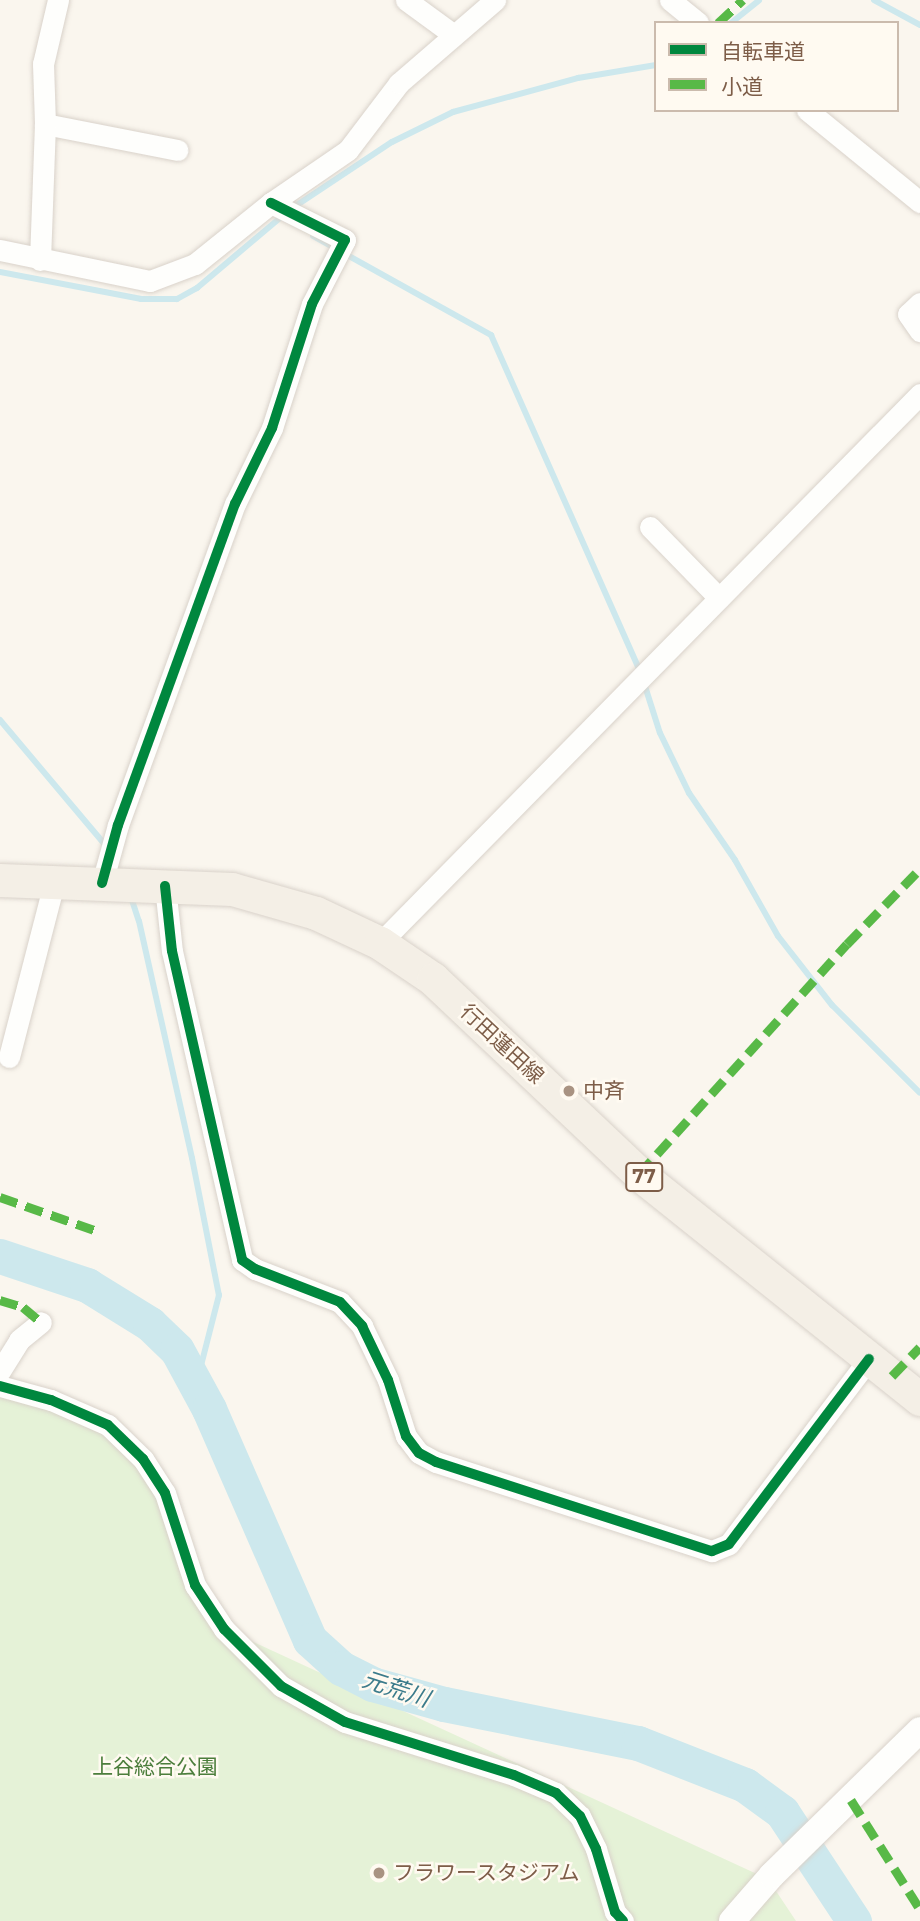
<!DOCTYPE html>
<html>
<head>
<meta charset="utf-8">
<style>
	body { margin:0 }
	#map { position:relative; width:920px; height:1921px; overflow:hidden; background:#faf6ee; font-family:Montserrat,"Noto Sans JP",sans-serif }
	div>[style] { position:absolute }
	.green>* { inset:0; background:#e5f2d7 }
	.stream>* { height:6px; margin:-3px; padding:0 3px; transform-origin:3px; border-radius:3px; background:#cde8ed }
	.river>* { height:35px; margin:-17.5px; padding:0 17.5px; transform-origin:17.5px; border-radius:17.5px; background:#cde8ed }
	.roads { filter:drop-shadow(0 0 2px #d9d2ca) drop-shadow(0 0 2px #d9d2ca) }
	.minor>* { height:21px; margin:-10.5px; padding:0 10.5px; transform-origin:10.5px; border-radius:10.5px; background:#fefefc }
	.tertiary>* { height:26px; margin:-13px; padding:0 13px; transform-origin:13px; border-radius:13px; background:#fefefc }
	.primary>* { height:33px; margin:-16.5px; padding:0 16.5px; transform-origin:16.5px; border-radius:16.5px; background:#f4efe6 }
	.quiet>* { height:9px; margin-top:-4.5px; transform-origin:0; background:repeating-linear-gradient(90deg,#58b947 0 18px,transparent 0 27px) }
	.cycleway>* { height:10px; margin:-5px; padding:0 5px; transform-origin:5px; border-radius:5px; background:#00873e }
	.dots>* { width:19px; height:19px; translate:-50% -50%; box-sizing:border-box; border:4px solid #fffaf1; border-radius:50% }
	span { translate:-50% -50%; white-space:nowrap; text-align:center; line-height:1.15; -webkit-text-stroke:5px #fffaf1; paint-order:stroke }
	.shield-label span { padding:2px 5px; background:#fffaf1; border:2px solid; border-radius:5px; -webkit-text-stroke-width:0 }
	.shield-label { font-size:19px; color:#7d5d48; font-weight:700 }
	.street-label { font-size:21px; color:#7d5d48 }
	.poi-label { font-size:21px; color:#7d5d48 }
	.left { translate:0 -50%; text-align:left }
	.park-label { font-size:21px; color:#4c7e3c }
	.water-label { font-size:23px; color:#3b7b8b; font-style:italic }
	.legend { position:absolute; left:654px; top:21px; width:245px; height:91px; box-sizing:border-box; background:#fffaf1; border:2px solid #cbbbad; margin:0; padding:9px 12px; list-style:none; font-size:21px; color:#7d5d48 }
	.legend li { display:flex; align-items:center; gap:14px; height:35px }
	.legend b { width:35px; border:2px solid #cbbbad }
</style>
</head>
<body>
<div id="map">
	<div class="green">
		<i style="clip-path:polygon(0 1387px,108px 1425px,143px 1459px,225px 1629px,768px 1879px,796px 1921px,0 1921px)"></i>
	</div>
	<div class="stream">
		<i style="left:874px;top:0;width:52px;rotate:28.5deg"></i>
		<i style="left:731px;top:23px;width:36px;rotate:-39deg"></i>
		<i style="left:313px;top:236px;width:204px;rotate:29.1deg"></i>
		<i style="left:491px;top:335px;width:370px;rotate:66.1deg"></i>
		<i style="left:0;top:272px;width:144px;rotate:10.8deg"></i>
		<i style="left:141px;top:299px;width:36px"></i>
		<i style="left:177px;top:299px;width:23px;rotate:-29deg"></i>
		<i style="left:197px;top:288px;width:119px;rotate:-40.2deg"></i>
		<i style="left:288px;top:211px;width:125px;rotate:-33.6deg"></i>
		<i style="left:392px;top:142px;width:68px;rotate:-26.2deg"></i>
		<i style="left:453px;top:112px;width:130px;rotate:-15.2deg"></i>
		<i style="left:578px;top:78px;width:79px;rotate:-9.5deg"></i>
		<i style="left:644px;top:683px;width:52px;rotate:72.3deg"></i>
		<i style="left:660px;top:733px;width:67px;rotate:64.2deg"></i>
		<i style="left:689px;top:793px;width:81px;rotate:55.5deg"></i>
		<i style="left:735px;top:860px;width:87px;rotate:60.5deg"></i>
		<i style="left:778px;top:936px;width:88px;rotate:52deg"></i>
		<i style="left:832px;top:1005px;width:124px;rotate:45deg"></i>
		<i style="left:0;top:720px;width:166px;rotate:49.9deg"></i>
		<i style="left:130px;top:894px;width:28px;rotate:72deg"></i>
		<i style="left:139px;top:921px;width:243px;rotate:77.4deg"></i>
		<i style="left:192px;top:1158px;width:140px;rotate:78.9deg"></i>
		<i style="left:219px;top:1295px;width:93px;rotate:104.3deg"></i>
	</div>
	<div class="river">
		<i style="left:0;top:1256px;width:92px;rotate:18.4deg"></i>
		<i style="left:87px;top:1285px;width:74px;rotate:31.8deg"></i>
		<i style="left:150px;top:1324px;width:37px;rotate:44deg"></i>
		<i style="left:177px;top:1350px;width:67px;rotate:61.5deg"></i>
		<i style="left:209px;top:1409px;width:252px;rotate:66.4deg"></i>
		<i style="left:310px;top:1640px;width:42px;rotate:42.1deg"></i>
		<i style="left:341px;top:1668px;width:35px;rotate:27deg"></i>
		<i style="left:372px;top:1684px;width:75px;rotate:15.5deg"></i>
		<i style="left:444px;top:1704px;width:198px;rotate:11.4deg"></i>
		<i style="left:638px;top:1743px;width:115px;rotate:21.4deg"></i>
		<i style="left:745px;top:1785px;width:46px;rotate:36.1deg"></i>
		<i style="left:782px;top:1812px;width:131px;rotate:56.6deg"></i>
	</div>
	<div class="roads">
		<div class="minor">
			<i style="left:406px;top:0;width:59px;rotate:36.1deg"></i>
			<i style="left:670px;top:0;width:36px;rotate:39deg"></i>
			<i style="left:807px;top:110px;width:146px;rotate:39.2deg"></i>
			<i style="left:45px;top:124px;width:135px;rotate:11.1deg"></i>
			<i style="left:0;top:250px;width:153px;rotate:11.7deg"></i>
			<i style="left:150px;top:281px;width:48px;rotate:-20.7deg"></i>
			<i style="left:195px;top:264px;width:97px;rotate:-38.8deg"></i>
			<i style="left:271px;top:203px;width:93px;rotate:-34.5deg"></i>
			<i style="left:348px;top:150px;width:84px;rotate:-52.7deg"></i>
			<i style="left:399px;top:83px;width:127px;rotate:-40.8deg"></i>
			<i style="left:40px;top:260px;width:136px;rotate:-87.9deg"></i>
			<i style="left:45px;top:124px;width:60px;rotate:-91.9deg"></i>
			<i style="left:43px;top:64px;width:66px;rotate:-76.8deg"></i>
			<i style="left:920px;top:303px;width:16px;rotate:137deg"></i>
			<i style="left:908px;top:314px;width:21px;rotate:55deg"></i>
			<i style="left:650px;top:527px;width:99px;rotate:45.8deg"></i>
			<i style="left:102px;top:883px;width:60px;rotate:-74.6deg"></i>
			<i style="left:118px;top:825px;width:342px;rotate:-70deg"></i>
			<i style="left:235px;top:504px;width:85px;rotate:-64deg"></i>
			<i style="left:272px;top:428px;width:130px;rotate:-72.1deg"></i>
			<i style="left:312px;top:304px;width:72px;rotate:-62.7deg"></i>
			<i style="left:345px;top:240px;width:83px;rotate:-153.4deg"></i>
			<i style="left:165px;top:886px;width:65px;rotate:83.9deg"></i>
			<i style="left:172px;top:951px;width:317px;rotate:77.2deg"></i>
			<i style="left:242px;top:1260px;width:16px;rotate:35deg"></i>
			<i style="left:255px;top:1269px;width:91px;rotate:21.2deg"></i>
			<i style="left:340px;top:1302px;width:33px;rotate:47deg"></i>
			<i style="left:362px;top:1326px;width:60px;rotate:64.3deg"></i>
			<i style="left:388px;top:1380px;width:59px;rotate:72.2deg"></i>
			<i style="left:406px;top:1436px;width:21px;rotate:53deg"></i>
			<i style="left:419px;top:1453px;width:19px;rotate:28deg"></i>
			<i style="left:436px;top:1462px;width:290px;rotate:17.9deg"></i>
			<i style="left:712px;top:1551px;width:18px;rotate:-22deg"></i>
			<i style="left:729px;top:1544px;width:232px;rotate:-52.9deg"></i>
			<i style="left:380px;top:943px;width:770px;rotate:-45.47deg"></i>
			<i style="left:9px;top:1057px;width:180px;rotate:-75.5deg"></i>
			<i style="left:0;top:1371px;width:36px;rotate:-58deg"></i>
			<i style="left:19px;top:1340px;width:28px;rotate:-39deg"></i>
			<i style="left:0;top:1386px;width:53px;rotate:15.4deg"></i>
			<i style="left:51px;top:1400px;width:62px;rotate:23.7deg"></i>
			<i style="left:108px;top:1425px;width:49px;rotate:44.2deg"></i>
			<i style="left:143px;top:1459px;width:40px;rotate:57.1deg"></i>
			<i style="left:165px;top:1493px;width:97px;rotate:71.9deg"></i>
			<i style="left:195px;top:1585px;width:53px;rotate:56.6deg"></i>
			<i style="left:224px;top:1629px;width:81px;rotate:45deg"></i>
			<i style="left:281px;top:1686px;width:73px;rotate:29.4deg"></i>
			<i style="left:345px;top:1722px;width:177px;rotate:17.4deg"></i>
			<i style="left:514px;top:1775px;width:46px;rotate:23.2deg"></i>
			<i style="left:556px;top:1793px;width:33px;rotate:44deg"></i>
			<i style="left:580px;top:1816px;width:37px;rotate:64deg"></i>
			<i style="left:596px;top:1849px;width:66px;rotate:73.2deg"></i>
			<i style="left:615px;top:1912px;width:12px;rotate:48deg"></i>
		</div>
		<div class="tertiary">
			<i style="left:732px;top:1921px;width:61px;rotate:-49deg"></i>
			<i style="left:772px;top:1875px;width:207px;rotate:-44.4deg"></i>
		</div>
		<div class="primary">
			<i style="left:0;top:880px;width:232px;rotate:2.2deg"></i>
			<i style="left:232px;top:889px;width:87px;rotate:15.9deg"></i>
			<i style="left:316px;top:913px;width:71px;rotate:25.1deg"></i>
			<i style="left:380px;top:943px;width:64px;rotate:34.2deg"></i>
			<i style="left:433px;top:979px;width:284px;rotate:43.4deg"></i>
			<i style="left:639px;top:1174px;width:360px;rotate:38.7deg"></i>
		</div>
	</div>
	<div class="quiet">
		<i style="left:718px;top:23px;width:34px;rotate:-43deg"></i>
		<i style="left:639px;top:1174px;width:310px;rotate:-47.9deg"></i>
		<i style="left:847px;top:944px;width:105px;rotate:-45.8deg"></i>
		<i style="left:0;top:1197px;width:106px;rotate:19.3deg"></i>
		<i style="left:0;top:1300px;width:24px;rotate:17deg"></i>
		<i style="left:23px;top:1307px;width:23px;rotate:40deg"></i>
		<i style="left:892px;top:1376px;width:40px;rotate:-46deg"></i>
		<i style="left:851px;top:1800px;width:129px;rotate:57.7deg"></i>
	</div>
	<div class="cycleway">
		<i style="left:102px;top:883px;width:60px;rotate:-74.6deg"></i>
		<i style="left:118px;top:825px;width:342px;rotate:-70deg"></i>
		<i style="left:235px;top:504px;width:85px;rotate:-64deg"></i>
		<i style="left:272px;top:428px;width:130px;rotate:-72.1deg"></i>
		<i style="left:312px;top:304px;width:72px;rotate:-62.7deg"></i>
		<i style="left:345px;top:240px;width:83px;rotate:-153.4deg"></i>
		<i style="left:165px;top:886px;width:65px;rotate:83.9deg"></i>
		<i style="left:172px;top:951px;width:317px;rotate:77.2deg"></i>
		<i style="left:242px;top:1260px;width:16px;rotate:35deg"></i>
		<i style="left:255px;top:1269px;width:91px;rotate:21.2deg"></i>
		<i style="left:340px;top:1302px;width:33px;rotate:47deg"></i>
		<i style="left:362px;top:1326px;width:60px;rotate:64.3deg"></i>
		<i style="left:388px;top:1380px;width:59px;rotate:72.2deg"></i>
		<i style="left:406px;top:1436px;width:21px;rotate:53deg"></i>
		<i style="left:419px;top:1453px;width:19px;rotate:28deg"></i>
		<i style="left:436px;top:1462px;width:290px;rotate:17.9deg"></i>
		<i style="left:712px;top:1551px;width:18px;rotate:-22deg"></i>
		<i style="left:729px;top:1544px;width:232px;rotate:-52.9deg"></i>
		<i style="left:0;top:1386px;width:53px;rotate:15.4deg"></i>
		<i style="left:51px;top:1400px;width:62px;rotate:23.7deg"></i>
		<i style="left:108px;top:1425px;width:49px;rotate:44.2deg"></i>
		<i style="left:143px;top:1459px;width:40px;rotate:57.1deg"></i>
		<i style="left:165px;top:1493px;width:97px;rotate:71.9deg"></i>
		<i style="left:195px;top:1585px;width:53px;rotate:56.6deg"></i>
		<i style="left:224px;top:1629px;width:81px;rotate:45deg"></i>
		<i style="left:281px;top:1686px;width:73px;rotate:29.4deg"></i>
		<i style="left:345px;top:1722px;width:177px;rotate:17.4deg"></i>
		<i style="left:514px;top:1775px;width:46px;rotate:23.2deg"></i>
		<i style="left:556px;top:1793px;width:33px;rotate:44deg"></i>
		<i style="left:580px;top:1816px;width:37px;rotate:64deg"></i>
		<i style="left:596px;top:1849px;width:66px;rotate:73.2deg"></i>
		<i style="left:615px;top:1912px;width:12px;rotate:48deg"></i>
	</div>
	<div class="dots">
		<i style="left:569px;top:1091px;background:#a99382"></i>
		<i style="left:379px;top:1873px;background:#a99382"></i>
	</div>
	<div class="shield-label">
		<span style="left:644px;top:1177px">77</span>
	</div>
	<div class="street-label">
		<span style="left:502px;top:1044px;rotate:43deg">行田蓮田線</span>
	</div>
	<div class="poi-label">
		<span class="left" style="left:583px;top:1091px">中斉</span>
		<span class="left" style="left:393px;top:1873px">フラワースタジアム</span>
	</div>
	<div class="park-label">
		<span style="left:155px;top:1767px">上谷総合公園</span>
	</div>
	<div class="water-label">
		<span style="left:396px;top:1689px;rotate:18deg">元荒川</span>
	</div>
	<ul class="legend">
	<li><b style="height:9px;background:#00873e"></b>自転車道</li>
	<li><b style="height:9px;background:#58b947"></b>小道</li>
	</ul>
</div>
</body>
</html>
